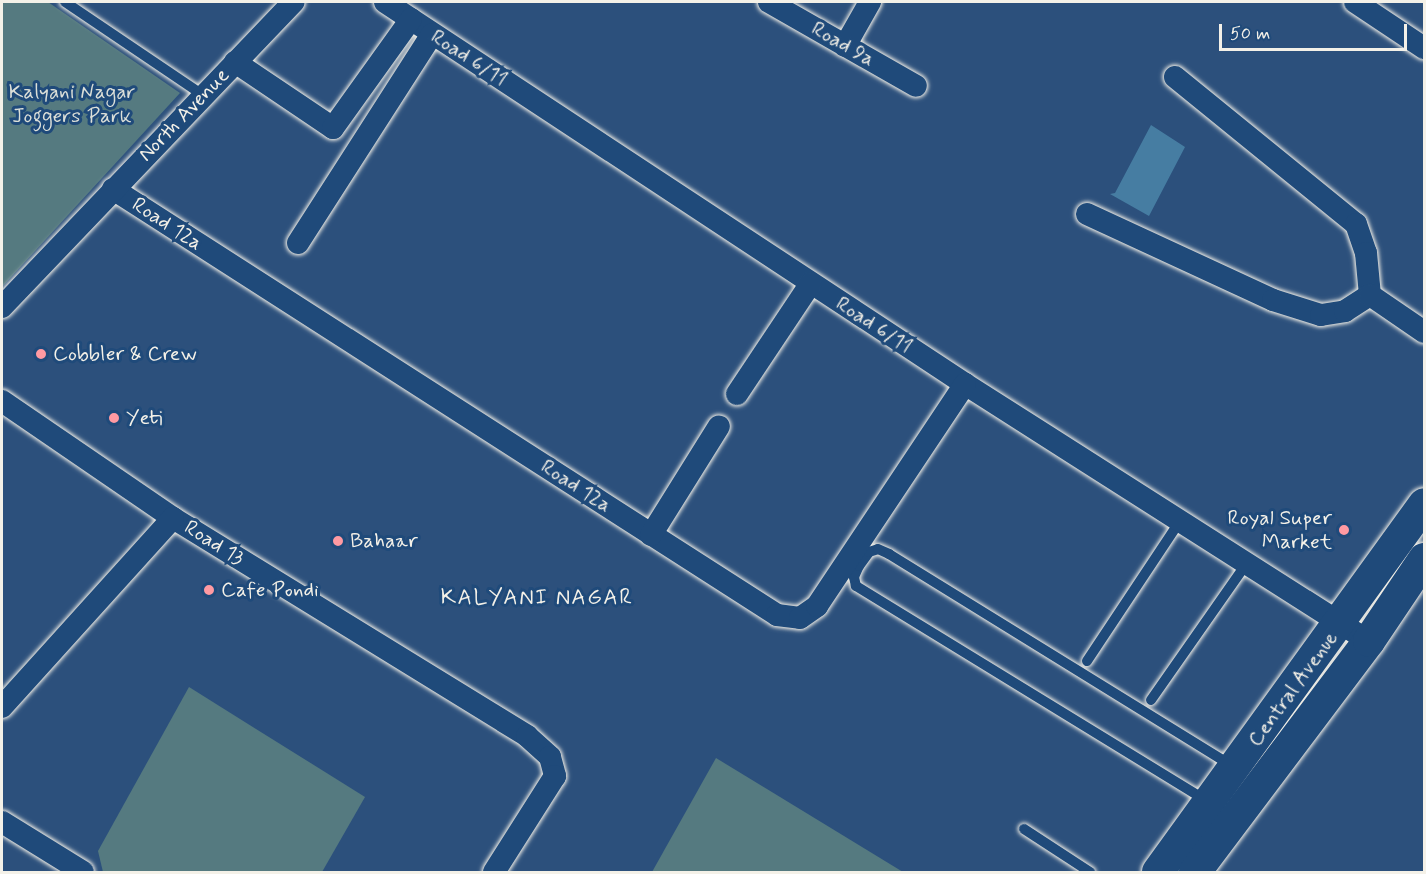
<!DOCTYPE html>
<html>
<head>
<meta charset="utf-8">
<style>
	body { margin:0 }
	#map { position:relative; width:1426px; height:874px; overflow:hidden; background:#2c507c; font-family:Mynerve,sans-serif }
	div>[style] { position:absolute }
	.green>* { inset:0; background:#557a80 }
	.water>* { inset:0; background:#467da2 }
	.roads { filter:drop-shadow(0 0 2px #f4f1e8) drop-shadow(0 0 2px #f4f1e8) }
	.lane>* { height:10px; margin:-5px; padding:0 5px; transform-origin:5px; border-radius:5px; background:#1f4a7a }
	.street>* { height:22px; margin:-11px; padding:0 11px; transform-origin:11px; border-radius:11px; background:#1f4a7a }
	.secondary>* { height:32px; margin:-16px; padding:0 16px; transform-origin:16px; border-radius:16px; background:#1f4a7a }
	.dots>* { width:16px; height:16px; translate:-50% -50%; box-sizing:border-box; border:3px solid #1f4a7a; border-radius:50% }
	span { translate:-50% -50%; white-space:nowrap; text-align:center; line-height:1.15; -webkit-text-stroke:6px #1f4a7a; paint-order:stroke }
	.street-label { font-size:21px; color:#f4f1e8 }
	.park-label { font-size:21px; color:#dcdfd8 }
	.poi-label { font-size:21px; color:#f4f1e8 }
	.left { translate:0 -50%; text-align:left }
	.right { translate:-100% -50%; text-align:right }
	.neighbourhood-label { font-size:22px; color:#f4f1e8; letter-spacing:1.5px }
	.frame { position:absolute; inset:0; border:3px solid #f4f1e8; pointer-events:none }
	.scale { position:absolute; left:1219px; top:24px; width:188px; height:27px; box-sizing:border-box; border:3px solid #f4f1e8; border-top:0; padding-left:8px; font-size:18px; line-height:21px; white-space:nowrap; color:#f4f1e8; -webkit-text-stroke:4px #1f4a7a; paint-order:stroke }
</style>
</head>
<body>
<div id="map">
	<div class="green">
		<i style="clip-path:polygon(2px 2px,48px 2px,180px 93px,2px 287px)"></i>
		<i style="clip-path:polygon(189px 687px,365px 797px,322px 872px,103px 872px,98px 851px)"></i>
		<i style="clip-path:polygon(716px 758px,903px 872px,652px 872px)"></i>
	</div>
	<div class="water">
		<i style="clip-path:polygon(1151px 125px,1185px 147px,1149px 216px,1110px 194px,1115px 193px)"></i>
	</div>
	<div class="roads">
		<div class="lane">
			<i style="left:65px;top:2px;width:166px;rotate:34deg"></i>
			<i style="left:1087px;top:661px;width:168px;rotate:-56.4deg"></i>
			<i style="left:1151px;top:700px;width:167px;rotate:-55deg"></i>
			<i style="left:1207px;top:801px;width:412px;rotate:-148.5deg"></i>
			<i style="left:856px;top:586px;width:9px;rotate:-103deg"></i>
			<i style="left:854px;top:577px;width:12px;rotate:-66deg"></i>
			<i style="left:859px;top:566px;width:17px;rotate:-54deg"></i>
			<i style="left:869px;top:552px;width:9px;rotate:-18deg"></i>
			<i style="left:878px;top:549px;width:12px;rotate:24deg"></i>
			<i style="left:889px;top:554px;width:403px;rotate:31.7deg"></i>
			<i style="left:1024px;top:829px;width:79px;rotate:33.1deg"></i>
		</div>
		<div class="street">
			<i style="left:385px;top:2px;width:694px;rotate:33.37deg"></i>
			<i style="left:965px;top:384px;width:479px;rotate:32.5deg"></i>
			<i style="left:769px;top:2px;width:169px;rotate:29.7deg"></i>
			<i style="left:1355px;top:2px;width:83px;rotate:33.7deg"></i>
			<i style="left:845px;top:46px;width:51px;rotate:-60.4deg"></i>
			<i style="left:235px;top:62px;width:118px;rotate:34deg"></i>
			<i style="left:333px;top:128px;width:134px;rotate:-54.4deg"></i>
			<i style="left:1175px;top:77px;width:233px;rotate:39.1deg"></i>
			<i style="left:1356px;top:224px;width:31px;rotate:71deg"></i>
			<i style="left:1366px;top:253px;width:42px;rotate:84.6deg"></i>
			<i style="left:113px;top:189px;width:789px;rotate:32.68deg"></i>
			<i style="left:777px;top:615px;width:23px;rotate:7deg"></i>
			<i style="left:800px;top:618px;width:21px;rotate:-35deg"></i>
			<i style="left:817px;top:606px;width:267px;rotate:-56.3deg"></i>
			<i style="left:1087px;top:214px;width:205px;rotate:24.8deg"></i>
			<i style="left:1273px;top:300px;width:50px;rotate:17.4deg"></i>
			<i style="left:1321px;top:315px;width:24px;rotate:-9deg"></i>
			<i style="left:1345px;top:311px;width:30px;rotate:-33deg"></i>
			<i style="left:298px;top:243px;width:248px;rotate:-57.3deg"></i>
			<i style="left:1370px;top:295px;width:65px;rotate:34.4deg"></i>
			<i style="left:2px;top:307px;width:422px;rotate:-46.3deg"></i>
			<i style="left:737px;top:394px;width:133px;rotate:-56.3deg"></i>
			<i style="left:2px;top:401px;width:207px;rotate:34.4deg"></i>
			<i style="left:173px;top:518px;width:416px;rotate:31.6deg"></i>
			<i style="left:527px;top:736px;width:31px;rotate:42deg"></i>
			<i style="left:550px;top:757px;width:20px;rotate:75deg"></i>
			<i style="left:555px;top:776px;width:114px;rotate:122.4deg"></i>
			<i style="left:651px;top:535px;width:128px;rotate:-58deg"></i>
			<i style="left:2px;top:707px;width:255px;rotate:-47.9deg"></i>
			<i style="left:2px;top:822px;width:95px;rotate:31.7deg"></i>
		</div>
		<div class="secondary">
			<i style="left:1158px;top:872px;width:454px;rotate:-54.1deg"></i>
			<i style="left:1195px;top:872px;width:289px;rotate:-53deg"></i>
			<i style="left:1369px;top:641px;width:99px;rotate:-56.1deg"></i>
		</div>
	</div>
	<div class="dots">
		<i style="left:41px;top:354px;background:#ff9aa2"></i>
		<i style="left:114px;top:418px;background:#ff9aa2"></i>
		<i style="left:1344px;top:530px;background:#ff9aa2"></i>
		<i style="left:338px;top:541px;background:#ff9aa2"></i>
		<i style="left:209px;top:590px;background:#ff9aa2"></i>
	</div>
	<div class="street-label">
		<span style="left:843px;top:44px;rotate:30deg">Road 9a</span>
		<span style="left:469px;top:58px;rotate:33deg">Road 6/11</span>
		<span style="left:184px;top:115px;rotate:-46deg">North Avenue</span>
		<span style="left:167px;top:224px;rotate:33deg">Road 12a</span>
		<span style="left:874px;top:325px;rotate:33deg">Road 6/11</span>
		<span style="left:576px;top:486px;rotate:33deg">Road 12a</span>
		<span style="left:214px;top:543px;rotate:32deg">Road 13</span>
		<span style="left:1293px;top:689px;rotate:-54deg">Central Avenue</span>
	</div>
	<div class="park-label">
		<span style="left:72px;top:104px">Kalyani Nagar<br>Joggers Park</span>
	</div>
	<div class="poi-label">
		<span class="left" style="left:53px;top:354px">Cobbler &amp; Crew</span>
		<span class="left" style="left:126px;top:418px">Yeti</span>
		<span class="right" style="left:1332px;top:530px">Royal Super<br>Market</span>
		<span class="left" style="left:350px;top:541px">Bahaar</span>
		<span class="left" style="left:221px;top:590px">Cafe Pondi</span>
	</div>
	<div class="neighbourhood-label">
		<span style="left:537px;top:599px">KALYANI NAGAR</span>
	</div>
	<div class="frame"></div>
	<div class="scale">50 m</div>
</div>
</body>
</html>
